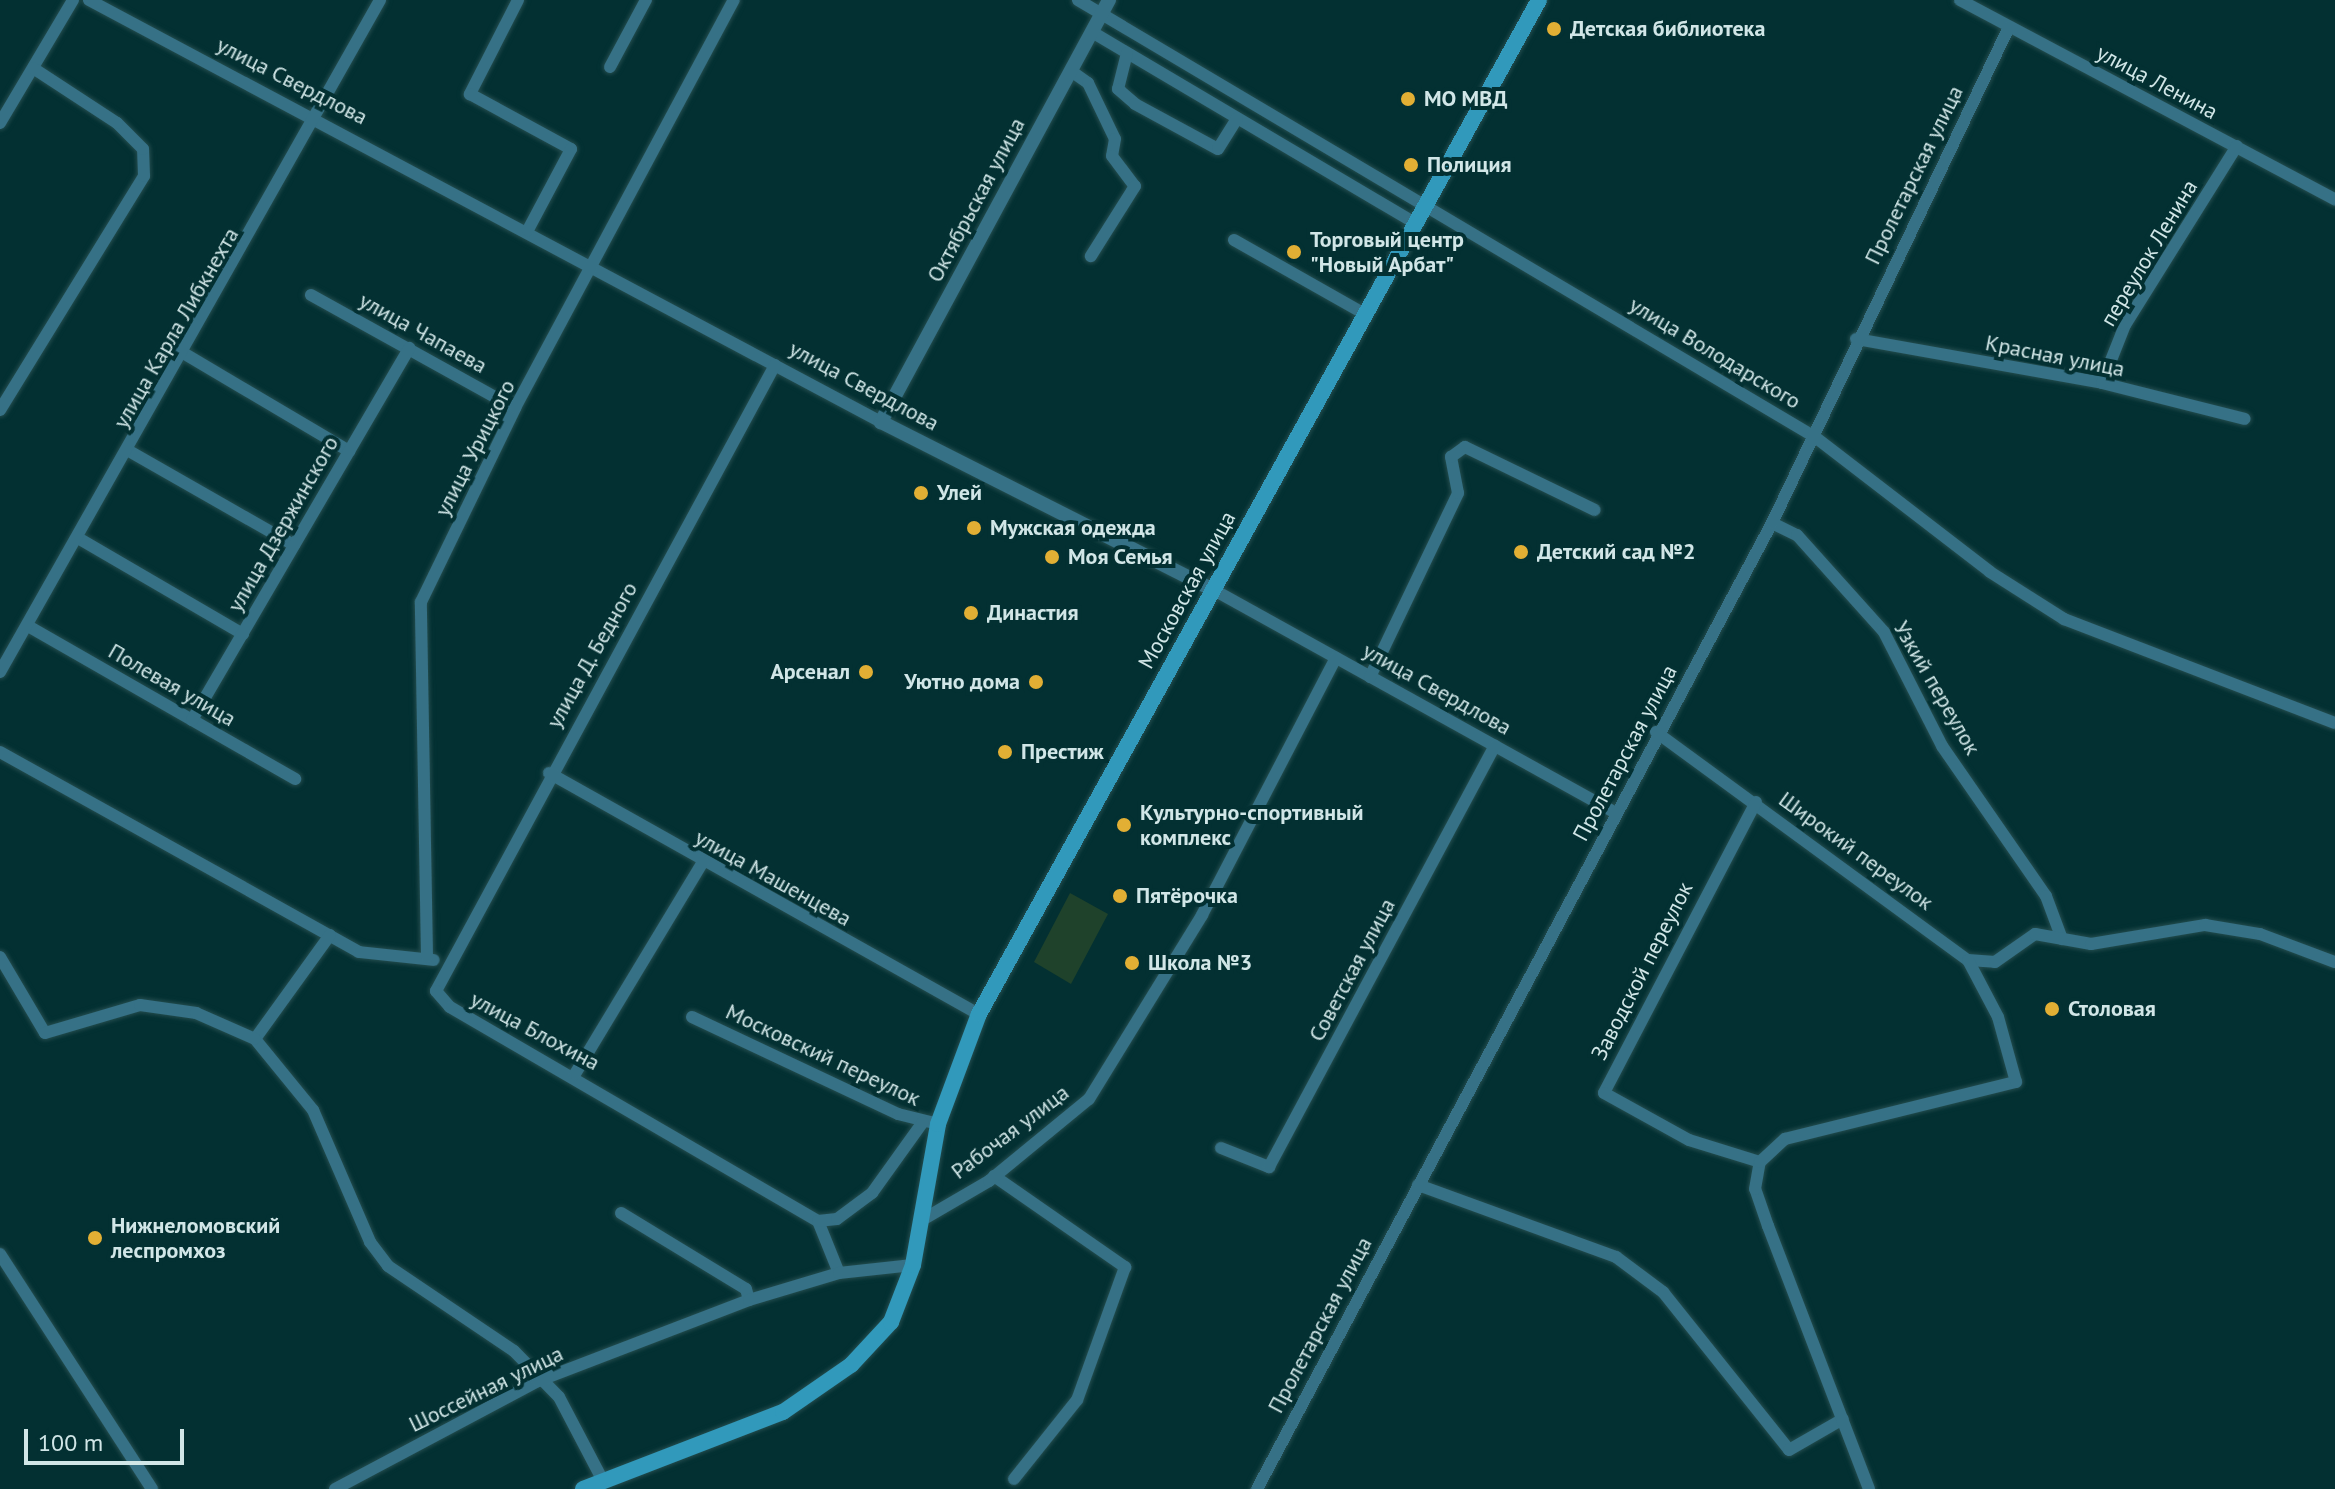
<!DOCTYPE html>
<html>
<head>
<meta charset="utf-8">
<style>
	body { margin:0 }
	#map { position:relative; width:2335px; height:1489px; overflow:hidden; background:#033032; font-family:"PT Sans",sans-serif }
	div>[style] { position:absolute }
	.green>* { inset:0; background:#1f422b }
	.roads { filter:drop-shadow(0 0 2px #244d4f) drop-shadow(0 0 2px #244d4f) }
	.minor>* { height:12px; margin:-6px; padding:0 6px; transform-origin:6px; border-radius:6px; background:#367186 }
	.tertiary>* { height:14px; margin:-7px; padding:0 7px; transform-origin:7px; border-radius:7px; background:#367186 }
	.secondary>* { height:16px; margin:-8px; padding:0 8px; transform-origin:8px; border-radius:8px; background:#3199bb }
	.dots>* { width:22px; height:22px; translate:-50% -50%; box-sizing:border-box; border:4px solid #033032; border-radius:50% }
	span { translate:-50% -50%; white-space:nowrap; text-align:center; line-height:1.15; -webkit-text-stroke:8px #033032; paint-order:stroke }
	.poi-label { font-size:22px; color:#d1e6e7; font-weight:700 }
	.left { translate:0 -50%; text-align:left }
	.right { translate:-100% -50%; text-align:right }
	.street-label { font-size:22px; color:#d1e6e7 }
	.scale { position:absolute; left:24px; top:1429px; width:160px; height:36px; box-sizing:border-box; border:4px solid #d1e6e7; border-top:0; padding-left:10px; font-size:24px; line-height:28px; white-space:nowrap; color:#d1e6e7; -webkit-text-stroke:6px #033032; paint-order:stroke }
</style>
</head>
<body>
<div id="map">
	<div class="green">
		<i style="clip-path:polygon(1070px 893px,1108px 914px,1071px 984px,1034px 962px)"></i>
	</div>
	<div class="roads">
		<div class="minor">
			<i style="left:89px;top:0;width:897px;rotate:28.05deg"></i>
			<i style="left:518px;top:0;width:106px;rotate:117.1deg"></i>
			<i style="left:470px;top:94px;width:115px;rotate:28.6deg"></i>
			<i style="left:571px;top:149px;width:92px;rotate:118deg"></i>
			<i style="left:1078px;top:0;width:857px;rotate:30.67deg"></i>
			<i style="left:1815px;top:437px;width:221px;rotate:37.6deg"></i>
			<i style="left:1990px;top:572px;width:88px;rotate:32.4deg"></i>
			<i style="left:2064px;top:619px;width:290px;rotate:21deg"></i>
			<i style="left:1960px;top:0;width:425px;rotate:28deg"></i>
			<i style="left:1092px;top:32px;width:375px;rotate:30.6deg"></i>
			<i style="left:1127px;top:53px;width:37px;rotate:104deg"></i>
			<i style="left:1118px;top:89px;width:23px;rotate:41deg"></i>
			<i style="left:1135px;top:104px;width:94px;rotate:28.5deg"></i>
			<i style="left:1218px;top:149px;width:36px;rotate:-58deg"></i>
			<i style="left:610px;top:67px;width:76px;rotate:-61.8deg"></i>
			<i style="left:1071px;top:71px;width:21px;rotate:35deg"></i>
			<i style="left:1088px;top:83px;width:62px;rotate:64.3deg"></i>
			<i style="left:1115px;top:139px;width:17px;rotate:100deg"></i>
			<i style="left:1112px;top:156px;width:38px;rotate:53deg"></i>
			<i style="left:1135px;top:186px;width:83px;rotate:122.2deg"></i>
			<i style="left:0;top:123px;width:143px;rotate:-59.3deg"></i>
			<i style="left:1234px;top:240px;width:150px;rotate:29.5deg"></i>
			<i style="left:311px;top:295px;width:233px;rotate:29deg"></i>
			<i style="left:1856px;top:339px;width:250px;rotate:10.1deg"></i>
			<i style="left:2102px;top:383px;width:147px;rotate:14.1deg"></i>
			<i style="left:185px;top:354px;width:191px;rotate:30.6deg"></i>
			<i style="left:775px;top:365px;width:712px;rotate:118.44deg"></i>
			<i style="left:436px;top:991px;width:21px;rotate:49deg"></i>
			<i style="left:450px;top:1007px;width:426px;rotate:30.2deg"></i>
			<i style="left:818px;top:1221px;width:56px;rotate:68deg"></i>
			<i style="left:2102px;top:383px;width:62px;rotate:-68.4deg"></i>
			<i style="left:2125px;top:325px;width:211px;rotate:-58deg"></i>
			<i style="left:0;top:410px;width:275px;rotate:-58.4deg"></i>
			<i style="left:144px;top:176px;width:27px;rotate:-92deg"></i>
			<i style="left:143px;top:149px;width:37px;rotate:-135deg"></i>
			<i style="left:117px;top:123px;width:100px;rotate:-146.8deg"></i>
			<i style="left:129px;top:451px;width:190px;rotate:29.7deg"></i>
			<i style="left:1772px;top:523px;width:28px;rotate:26deg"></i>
			<i style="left:1797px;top:535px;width:130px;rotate:48.1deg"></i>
			<i style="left:1884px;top:632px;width:128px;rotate:63deg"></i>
			<i style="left:1942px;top:746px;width:183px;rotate:55.3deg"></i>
			<i style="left:2046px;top:896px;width:46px;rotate:69.6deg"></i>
			<i style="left:78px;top:538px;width:191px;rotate:30.2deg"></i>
			<i style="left:1212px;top:589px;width:462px;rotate:29deg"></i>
			<i style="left:28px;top:626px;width:308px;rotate:29.8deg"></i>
			<i style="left:0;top:672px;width:772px;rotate:-60.51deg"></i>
			<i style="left:1370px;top:677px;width:204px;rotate:-64.4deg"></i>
			<i style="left:1458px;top:493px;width:37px;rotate:-101deg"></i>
			<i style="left:1451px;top:457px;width:17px;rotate:-36deg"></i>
			<i style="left:1465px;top:447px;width:144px;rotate:25.9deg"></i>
			<i style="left:192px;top:720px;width:431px;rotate:-59.7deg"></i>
			<i style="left:1656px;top:732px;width:386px;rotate:36.2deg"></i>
			<i style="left:1968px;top:960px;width:27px;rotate:4deg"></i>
			<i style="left:1995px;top:962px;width:49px;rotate:-35deg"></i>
			<i style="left:2035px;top:934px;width:57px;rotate:10.1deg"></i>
			<i style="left:2091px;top:944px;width:116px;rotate:-9.5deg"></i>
			<i style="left:2205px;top:925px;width:56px;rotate:9.3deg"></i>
			<i style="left:2260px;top:934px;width:80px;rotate:20.5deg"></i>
			<i style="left:0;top:752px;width:411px;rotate:29.1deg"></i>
			<i style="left:359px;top:952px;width:75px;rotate:6.1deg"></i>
			<i style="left:549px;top:773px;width:493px;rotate:29.3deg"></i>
			<i style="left:1756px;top:802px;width:328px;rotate:117.6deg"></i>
			<i style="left:1604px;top:1093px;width:97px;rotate:28.9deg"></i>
			<i style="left:1689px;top:1140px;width:74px;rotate:17.2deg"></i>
			<i style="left:330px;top:935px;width:128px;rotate:125.8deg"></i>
			<i style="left:255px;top:1039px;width:92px;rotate:50.8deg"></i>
			<i style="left:313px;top:1110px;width:144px;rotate:66.6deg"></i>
			<i style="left:370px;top:1242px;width:30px;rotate:53deg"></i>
			<i style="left:388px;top:1266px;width:152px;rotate:34deg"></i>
			<i style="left:514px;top:1351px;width:64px;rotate:45.6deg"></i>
			<i style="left:559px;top:1397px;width:93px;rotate:62.3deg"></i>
			<i style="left:0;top:957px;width:88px;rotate:59.4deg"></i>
			<i style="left:45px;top:1033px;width:99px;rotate:-16.4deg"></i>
			<i style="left:140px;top:1005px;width:57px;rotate:8.1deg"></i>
			<i style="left:196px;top:1013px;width:64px;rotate:23.8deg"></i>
			<i style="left:427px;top:957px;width:355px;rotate:-91deg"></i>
			<i style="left:421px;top:602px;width:216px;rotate:-64.1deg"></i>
			<i style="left:515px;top:408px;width:463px;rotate:-61.8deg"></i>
			<i style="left:692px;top:1017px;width:228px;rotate:25.2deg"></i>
			<i style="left:898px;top:1114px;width:41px;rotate:14deg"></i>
			<i style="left:575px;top:1074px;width:248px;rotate:-58.9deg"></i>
			<i style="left:1221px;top:1148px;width:52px;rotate:21.6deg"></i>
			<i style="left:1269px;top:1167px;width:478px;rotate:-61.8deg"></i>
			<i style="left:994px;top:1176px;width:160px;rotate:34.8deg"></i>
			<i style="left:1125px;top:1267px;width:141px;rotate:109.8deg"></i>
			<i style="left:1077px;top:1400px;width:101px;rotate:128.6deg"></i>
			<i style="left:1418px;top:1185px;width:211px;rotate:20deg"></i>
			<i style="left:1616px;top:1257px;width:59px;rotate:36.7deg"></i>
			<i style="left:1663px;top:1292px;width:202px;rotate:51.4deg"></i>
			<i style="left:1789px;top:1450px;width:62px;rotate:-29.9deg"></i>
			<i style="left:621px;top:1213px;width:146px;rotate:31.3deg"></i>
			<i style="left:746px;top:1289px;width:11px;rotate:75deg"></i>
			<i style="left:922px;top:1220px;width:78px;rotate:-30.2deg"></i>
			<i style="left:989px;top:1181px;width:129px;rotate:-39.4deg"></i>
			<i style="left:1089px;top:1099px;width:216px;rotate:-58.4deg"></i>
			<i style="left:1202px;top:915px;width:290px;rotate:-62.5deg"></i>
			<i style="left:818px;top:1221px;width:19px;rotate:-6deg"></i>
			<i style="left:837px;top:1219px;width:44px;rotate:-36.6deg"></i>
			<i style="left:872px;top:1193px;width:87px;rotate:-54.3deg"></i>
			<i style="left:0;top:1254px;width:280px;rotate:57.1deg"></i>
			<i style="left:335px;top:1489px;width:230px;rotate:-28deg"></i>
			<i style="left:538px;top:1381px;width:226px;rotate:-21deg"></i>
			<i style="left:749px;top:1300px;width:94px;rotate:-16.7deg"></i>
			<i style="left:839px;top:1273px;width:74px;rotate:-6.2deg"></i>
			<i style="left:1257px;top:1489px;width:1095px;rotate:-61.94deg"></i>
			<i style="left:1772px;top:523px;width:550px;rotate:-64.46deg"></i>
			<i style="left:1869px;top:1489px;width:282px;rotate:-111deg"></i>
			<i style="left:1768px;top:1226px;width:39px;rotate:-109deg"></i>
			<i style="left:1755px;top:1189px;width:27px;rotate:-80deg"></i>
			<i style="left:1760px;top:1162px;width:34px;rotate:-43deg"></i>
			<i style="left:1785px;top:1139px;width:238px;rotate:-13.9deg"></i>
			<i style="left:2016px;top:1082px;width:67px;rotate:-105.5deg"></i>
			<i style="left:1998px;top:1017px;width:64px;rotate:-117.8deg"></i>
		</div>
		<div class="tertiary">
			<i style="left:1109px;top:0;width:480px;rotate:118.4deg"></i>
			<i style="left:881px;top:422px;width:371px;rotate:26.8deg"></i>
		</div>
		<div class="secondary">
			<i style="left:583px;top:1489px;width:214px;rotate:-21.1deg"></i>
			<i style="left:783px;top:1412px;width:83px;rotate:-34.7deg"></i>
			<i style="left:851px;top:1365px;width:59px;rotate:-47.1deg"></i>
			<i style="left:891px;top:1322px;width:61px;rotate:-68.9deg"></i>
			<i style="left:913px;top:1265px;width:143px;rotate:-79.9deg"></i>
			<i style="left:938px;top:1124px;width:117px;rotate:-69.6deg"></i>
			<i style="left:979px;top:1014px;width:1158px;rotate:-61.09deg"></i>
		</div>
	</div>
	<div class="dots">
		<i style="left:1554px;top:29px;background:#e2af34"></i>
		<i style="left:1408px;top:99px;background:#e2af34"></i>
		<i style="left:1411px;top:165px;background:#e2af34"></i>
		<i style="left:1294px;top:252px;background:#e2af34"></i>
		<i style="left:921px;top:493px;background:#e2af34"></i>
		<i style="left:974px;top:528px;background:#e2af34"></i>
		<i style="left:1521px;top:552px;background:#e2af34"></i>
		<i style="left:1052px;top:557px;background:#e2af34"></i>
		<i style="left:971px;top:613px;background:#e2af34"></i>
		<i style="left:866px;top:672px;background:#e2af34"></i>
		<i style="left:1036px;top:682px;background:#e2af34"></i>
		<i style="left:1005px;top:752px;background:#e2af34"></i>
		<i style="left:1124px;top:825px;background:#e2af34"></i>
		<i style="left:1120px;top:896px;background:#e2af34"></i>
		<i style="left:1132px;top:963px;background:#e2af34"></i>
		<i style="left:2052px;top:1009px;background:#e2af34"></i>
		<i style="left:95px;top:1238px;background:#e2af34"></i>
	</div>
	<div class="poi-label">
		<span class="left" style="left:1570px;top:29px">Детская библиотека</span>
		<span class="left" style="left:1424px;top:99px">МО МВД</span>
		<span class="left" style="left:1427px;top:165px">Полиция</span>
		<span class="left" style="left:1310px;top:252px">Торговый центр<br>"Новый Арбат"</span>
		<span class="left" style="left:937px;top:493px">Улей</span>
		<span class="left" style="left:990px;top:528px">Мужская одежда</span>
		<span class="left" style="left:1537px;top:552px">Детский сад №2</span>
		<span class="left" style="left:1068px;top:557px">Моя Семья</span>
		<span class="left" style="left:987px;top:613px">Династия</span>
		<span class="right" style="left:850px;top:672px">Арсенал</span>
		<span class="right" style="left:1020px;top:682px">Уютно дома</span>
		<span class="left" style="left:1021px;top:752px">Престиж</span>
		<span class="left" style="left:1140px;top:825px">Культурно-спортивный<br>комплекс</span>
		<span class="left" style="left:1136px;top:896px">Пятёрочка</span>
		<span class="left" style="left:1148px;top:963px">Школа №3</span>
		<span class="left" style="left:2068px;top:1009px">Столовая</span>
		<span class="left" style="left:111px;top:1238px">Нижнеломовский<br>леспромхоз</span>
	</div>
	<div class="street-label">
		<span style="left:292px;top:81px;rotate:27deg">улица Свердлова</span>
		<span style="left:2157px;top:82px;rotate:28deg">улица Ленина</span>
		<span style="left:1914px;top:175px;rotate:-64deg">Пролетарская улица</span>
		<span style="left:976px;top:200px;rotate:-62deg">Октябрьская улица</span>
		<span style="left:2149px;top:253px;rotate:-59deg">переулок Ленина</span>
		<span style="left:176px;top:328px;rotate:-60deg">улица Карла Либкнехта</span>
		<span style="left:423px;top:333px;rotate:29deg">улица Чапаева</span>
		<span style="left:1715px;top:353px;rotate:31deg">улица Володарского</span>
		<span style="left:2055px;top:356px;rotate:11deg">Красная улица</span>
		<span style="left:864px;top:386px;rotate:28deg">улица Свердлова</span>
		<span style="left:475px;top:448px;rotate:-63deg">улица Урицкого</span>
		<span style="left:283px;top:524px;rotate:-60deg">улица Дзержинского</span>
		<span style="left:1187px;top:590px;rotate:-61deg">Московская улица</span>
		<span style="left:592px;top:655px;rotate:-61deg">улица Д. Бедного</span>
		<span style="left:172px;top:685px;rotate:30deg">Полевая улица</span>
		<span style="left:1937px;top:688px;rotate:60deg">Узкий переулок</span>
		<span style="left:1437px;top:689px;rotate:29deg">улица Свердлова</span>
		<span style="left:1625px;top:753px;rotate:-62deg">Пролетарская улица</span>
		<span style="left:1856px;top:851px;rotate:36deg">Широкий переулок</span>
		<span style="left:773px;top:878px;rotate:29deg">улица Машенцева</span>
		<span style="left:1352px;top:970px;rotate:-62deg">Советская улица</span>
		<span style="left:1642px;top:971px;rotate:-63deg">Заводской переулок</span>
		<span style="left:535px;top:1031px;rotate:28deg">улица Блохина</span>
		<span style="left:823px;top:1055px;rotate:25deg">Московский переулок</span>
		<span style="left:1010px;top:1132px;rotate:-37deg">Рабочая улица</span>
		<span style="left:1320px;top:1325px;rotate:-62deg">Пролетарская улица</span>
		<span style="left:486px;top:1389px;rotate:-26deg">Шоссейная улица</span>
	</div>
	<div class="scale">100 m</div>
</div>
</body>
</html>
